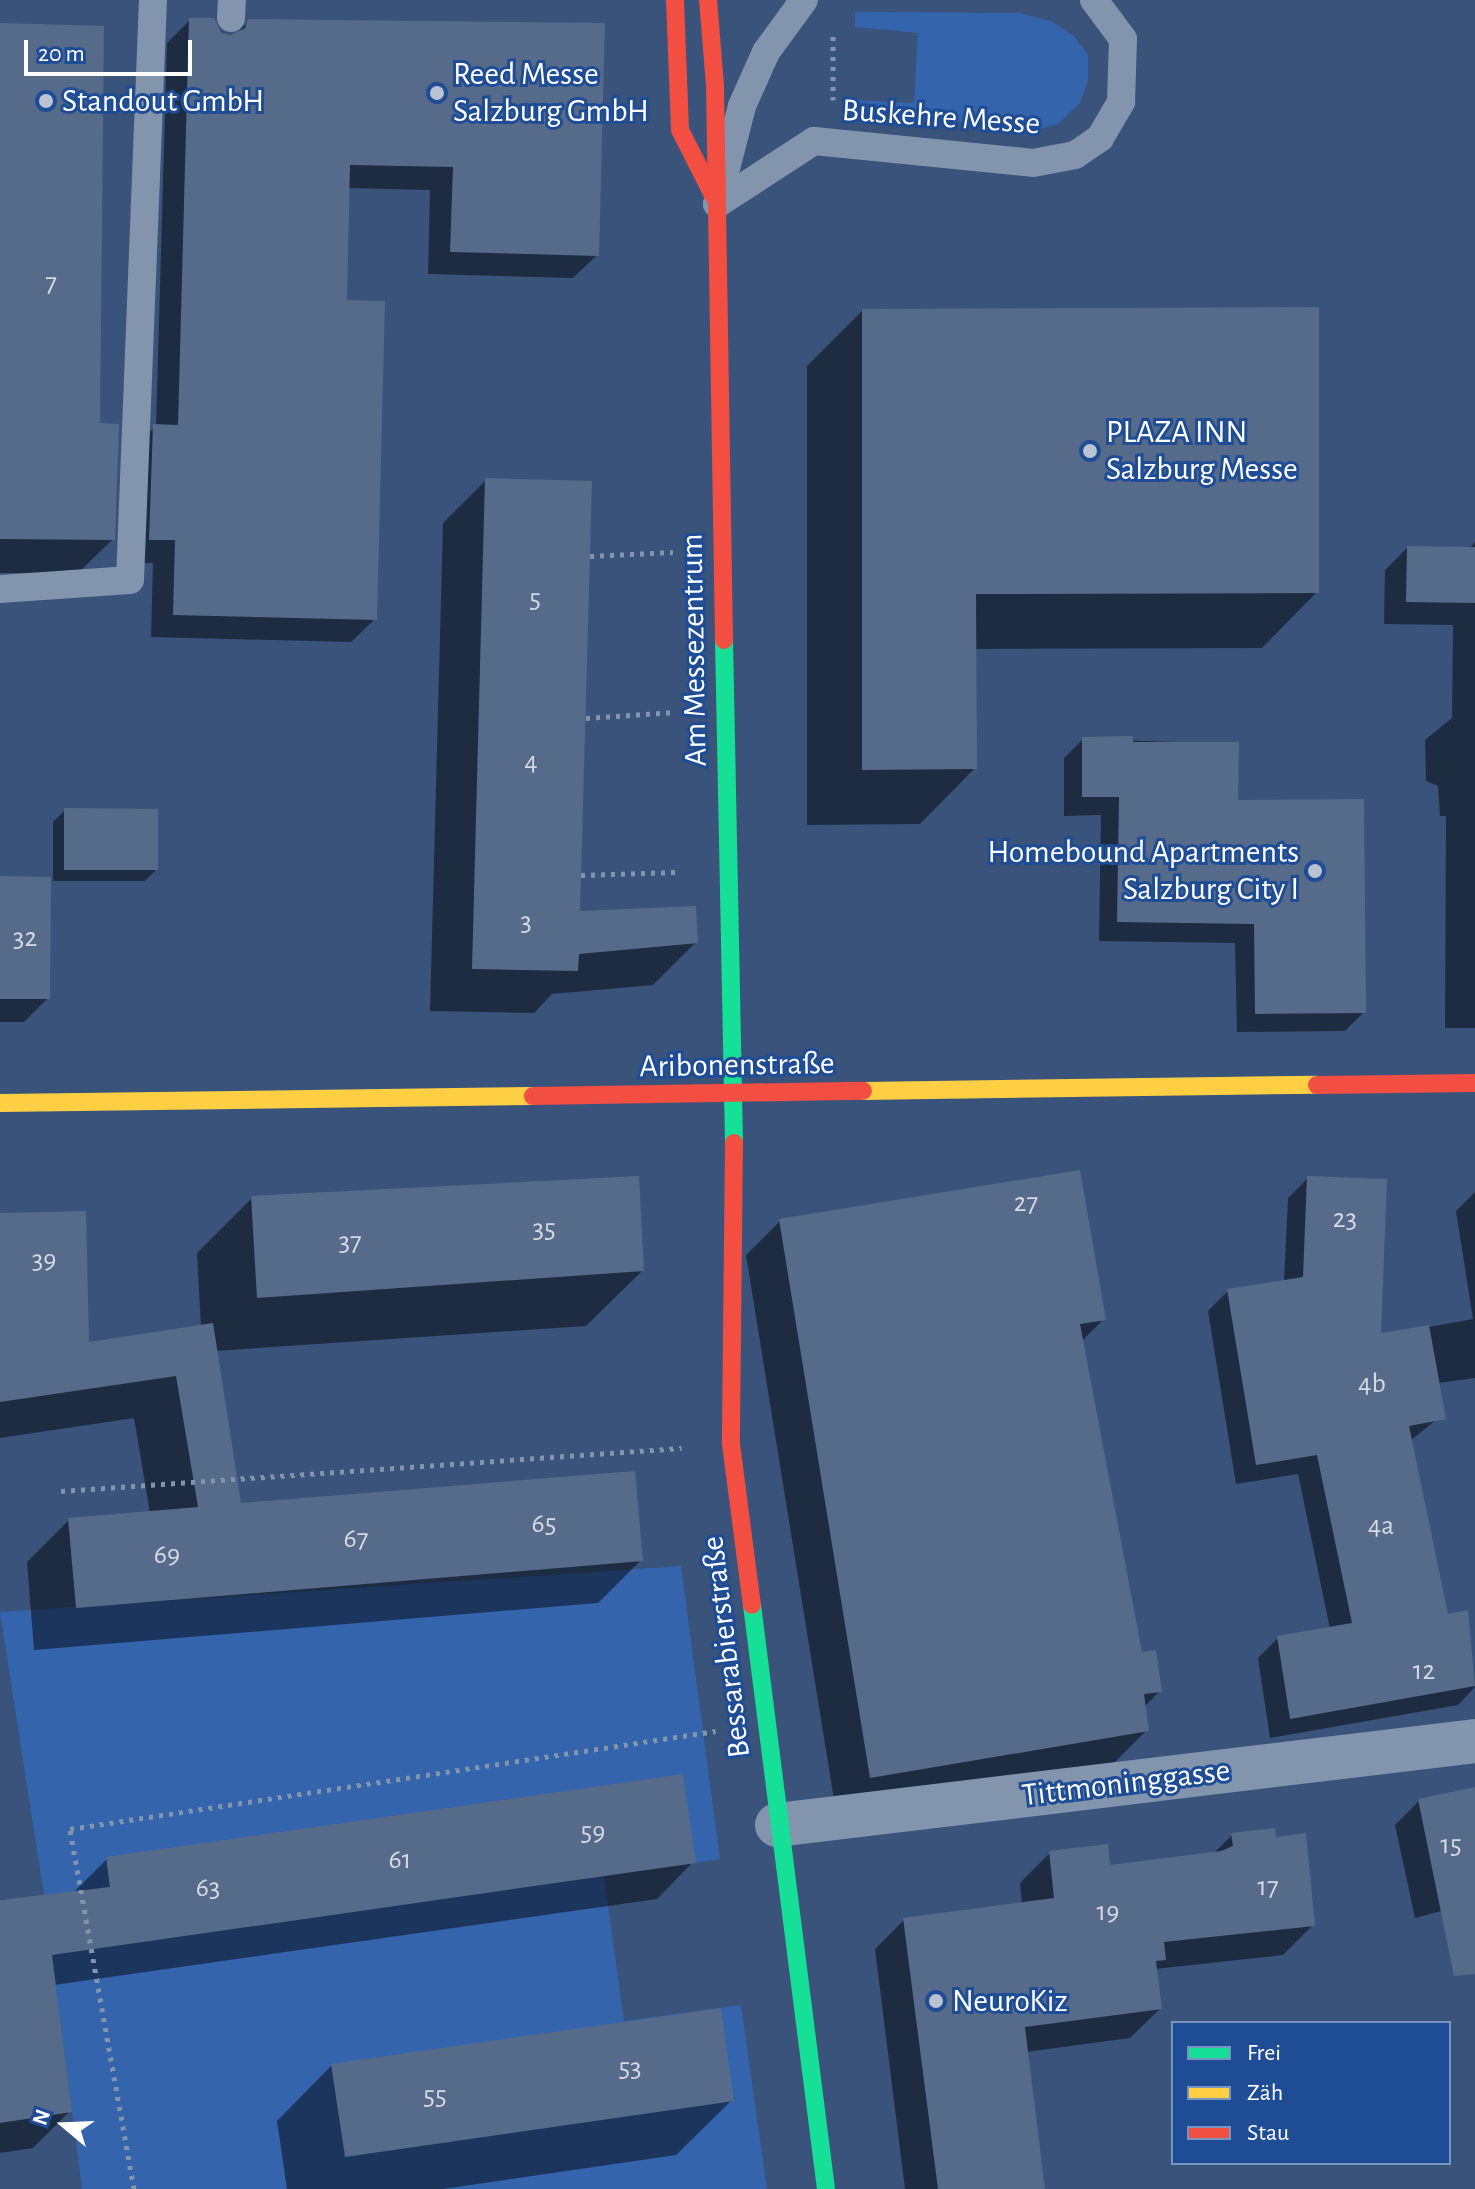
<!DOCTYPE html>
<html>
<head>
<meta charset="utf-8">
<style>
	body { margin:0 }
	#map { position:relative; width:1475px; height:2189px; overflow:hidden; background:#39537b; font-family:"Alegreya Sans",sans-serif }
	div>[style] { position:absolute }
	.green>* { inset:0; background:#3364ac }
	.shadow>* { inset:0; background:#0007 }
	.building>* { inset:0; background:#566b8a }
	.path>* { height:5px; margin-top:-2.5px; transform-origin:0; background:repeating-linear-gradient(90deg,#8394ad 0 4px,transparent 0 10px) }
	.lane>* { height:28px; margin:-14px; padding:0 14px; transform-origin:14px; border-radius:14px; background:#8394ad }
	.street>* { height:44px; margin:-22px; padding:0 22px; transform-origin:22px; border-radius:22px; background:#8394ad }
	.fast>* { height:18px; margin:-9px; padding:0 9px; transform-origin:9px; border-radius:9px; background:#16e098 }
	.slow>* { height:18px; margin:-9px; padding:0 9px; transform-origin:9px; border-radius:9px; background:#ffcf43 }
	.jam>* { height:18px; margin:-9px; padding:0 9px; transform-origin:9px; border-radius:9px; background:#f24e42 }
	.dots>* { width:22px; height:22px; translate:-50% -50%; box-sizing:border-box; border:4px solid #1e4d96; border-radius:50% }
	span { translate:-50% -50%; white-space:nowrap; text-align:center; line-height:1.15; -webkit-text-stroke:6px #1e4d96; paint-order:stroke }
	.number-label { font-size:28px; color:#d5dae2 }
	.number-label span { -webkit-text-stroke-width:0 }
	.poi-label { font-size:32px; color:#fff }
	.left { translate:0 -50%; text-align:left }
	.right { translate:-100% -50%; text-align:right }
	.street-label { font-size:32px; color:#fff }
	.legend { position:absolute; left:1171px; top:2021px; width:280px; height:144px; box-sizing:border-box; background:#1e4d96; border:2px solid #7894c0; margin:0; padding:10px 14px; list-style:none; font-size:24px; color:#fff }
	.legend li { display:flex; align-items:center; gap:16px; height:40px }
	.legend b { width:40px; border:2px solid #7894c0 }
	.north { position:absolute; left:24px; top:2085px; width:80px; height:80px; -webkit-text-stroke:6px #1e4d96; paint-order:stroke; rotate:289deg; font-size:22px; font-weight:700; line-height:32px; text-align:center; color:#fff }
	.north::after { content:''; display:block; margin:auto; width:28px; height:36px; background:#fff; clip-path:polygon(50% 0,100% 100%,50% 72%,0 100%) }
	.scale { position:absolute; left:24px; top:40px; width:168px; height:36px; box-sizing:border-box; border:4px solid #fff; border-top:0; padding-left:10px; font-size:24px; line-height:28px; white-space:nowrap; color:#fff; -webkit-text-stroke:6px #1e4d96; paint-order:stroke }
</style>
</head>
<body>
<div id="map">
	<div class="green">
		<i style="clip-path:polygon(855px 12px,1020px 13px,1053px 22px,1074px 36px,1088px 55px,1088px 81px,1080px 103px,1058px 124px,1036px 130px,853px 111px,853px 100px,914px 103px,918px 33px,855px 27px)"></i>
		<i style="clip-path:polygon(681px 1566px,720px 1859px,604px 1876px,624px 2021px,741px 2005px,767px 2189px,82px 2189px,44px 1895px,0 1612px)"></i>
	</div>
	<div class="shadow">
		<i style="clip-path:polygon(190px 20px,234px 36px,249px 21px,597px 255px,573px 278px,428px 274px,430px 190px,347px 188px,345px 302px,375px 619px,351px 642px,151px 637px,153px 563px,126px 563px,130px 450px,156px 426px,167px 43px)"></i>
		<i style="clip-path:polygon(0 25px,98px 425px,113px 539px,78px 573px,0 573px)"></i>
		<i style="clip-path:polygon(862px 311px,1317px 592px,1262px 648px,975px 649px,975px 768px,920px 824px,807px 825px,807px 366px)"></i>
		<i style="clip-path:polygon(486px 480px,578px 913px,696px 942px,653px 985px,552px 994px,534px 1013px,430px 1011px,443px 523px)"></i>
		<i style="clip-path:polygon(1475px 542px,1475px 1028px,1445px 1028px,1446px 816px,1440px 816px,1438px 786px,1426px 781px,1425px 740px,1452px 718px,1453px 625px,1384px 624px,1385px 570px,1407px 548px,1469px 549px)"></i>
		<i style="clip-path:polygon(1083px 739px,1237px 744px,1236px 802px,1364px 1012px,1345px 1031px,1237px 1032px,1235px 943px,1099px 941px,1101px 815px,1064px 816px,1064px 758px)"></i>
		<i style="clip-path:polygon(65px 810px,156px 870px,145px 881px,53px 881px,53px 822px)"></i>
		<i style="clip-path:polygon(0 878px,48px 998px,24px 1022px,0 1022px)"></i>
		<i style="clip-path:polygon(1308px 1178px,1379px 1336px,1473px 1319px,1456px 1211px,1475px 1192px,1475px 1378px,1431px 1384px,1436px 1420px,1410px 1441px,1446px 1616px,1466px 1613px,1475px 1687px,1458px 1705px,1270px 1738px,1258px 1658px,1278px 1638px,1330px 1629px,1298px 1474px,1236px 1484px,1208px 1311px,1228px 1291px,1284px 1282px,1288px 1198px)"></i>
		<i style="clip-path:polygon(252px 1198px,642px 1271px,586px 1326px,215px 1351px,239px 1505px,641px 1560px,598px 1603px,34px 1650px,27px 1562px,69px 1520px,150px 1513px,134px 1418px,0 1438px,0 1215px,87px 1344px,201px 1327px,197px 1253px)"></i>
		<i style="clip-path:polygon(780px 1221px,1104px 1319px,1081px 1342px,1140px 1654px,1160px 1691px,1144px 1707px,1147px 1730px,1113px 1764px,836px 1812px,746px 1255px)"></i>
		<i style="clip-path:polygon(1475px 1789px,1475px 1902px,1415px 1918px,1395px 1825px,1419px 1801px)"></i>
		<i style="clip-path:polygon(1232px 1835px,1313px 1925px,1283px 1955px,1155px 1969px,1160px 2009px,1130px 2038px,1026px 2052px,1043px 2189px,905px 2189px,875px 1949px,904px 1920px,1022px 1904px,1020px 1883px,1050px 1853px,1108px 1867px,1213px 1854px)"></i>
		<i style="clip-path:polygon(107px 1859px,693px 1862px,657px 1899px,54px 1985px,70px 2111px,33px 2148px,0 2153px,0 1900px,73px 1893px)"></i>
		<i style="clip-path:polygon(332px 2065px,732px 2100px,676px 2155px,443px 2189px,287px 2189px,277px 2121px)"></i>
	</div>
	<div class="building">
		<i style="clip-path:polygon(189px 18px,214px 18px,221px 32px,231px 35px,245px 28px,248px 19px,605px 23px,599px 256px,450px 252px,453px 167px,350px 165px,347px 300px,385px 301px,377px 620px,173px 615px,175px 540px,149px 540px,153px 424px,178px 425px)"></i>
		<i style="clip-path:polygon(0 23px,104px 26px,100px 423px,119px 424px,115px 540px,0 539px)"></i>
		<i style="clip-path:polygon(1319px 307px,1319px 593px,976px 594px,977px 769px,862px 770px,862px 309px)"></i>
		<i style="clip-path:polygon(485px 478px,592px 481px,580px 911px,696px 906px,698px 943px,579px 954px,578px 971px,472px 969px)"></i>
		<i style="clip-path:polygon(1407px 546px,1475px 547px,1475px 603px,1406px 602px)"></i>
		<i style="clip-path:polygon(1133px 736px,1133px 742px,1239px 742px,1238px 800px,1364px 799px,1366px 1013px,1255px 1014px,1254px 924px,1117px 922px,1119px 797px,1082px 797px,1082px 737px)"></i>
		<i style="clip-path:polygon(64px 808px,158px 809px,158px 870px,64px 870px)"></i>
		<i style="clip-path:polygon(0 876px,51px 877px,50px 999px,0 999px)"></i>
		<i style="clip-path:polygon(1080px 1170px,1106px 1320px,1080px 1324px,1142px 1652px,1156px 1650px,1162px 1692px,1144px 1694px,1149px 1731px,870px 1778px,779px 1219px)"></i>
		<i style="clip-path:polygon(639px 1176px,644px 1271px,257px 1298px,251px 1196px)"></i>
		<i style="clip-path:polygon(1307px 1176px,1387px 1179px,1381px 1333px,1429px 1325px,1446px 1419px,1409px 1426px,1448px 1614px,1468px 1610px,1475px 1686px,1290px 1719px,1277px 1636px,1352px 1623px,1317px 1455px,1256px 1465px,1227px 1289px,1303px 1277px)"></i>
		<i style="clip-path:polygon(86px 1211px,89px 1342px,213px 1323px,241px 1503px,635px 1471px,643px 1561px,76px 1608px,68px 1518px,198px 1507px,176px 1376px,0 1402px,0 1213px)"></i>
		<i style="clip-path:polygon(683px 1774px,696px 1863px,52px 1955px,72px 2112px,0 2123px,0 1900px,110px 1887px,106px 1857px)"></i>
		<i style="clip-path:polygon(1475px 1787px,1475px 1974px,1454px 1976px,1418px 1799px)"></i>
		<i style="clip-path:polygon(1275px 1828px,1276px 1837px,1306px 1833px,1315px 1926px,1164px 1942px,1166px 1960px,1156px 1961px,1162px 2009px,1025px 2027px,1045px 2189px,938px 2189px,903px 1918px,1054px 1898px,1049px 1851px,1108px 1844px,1110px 1865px,1221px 1851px,1233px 1846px,1231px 1833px)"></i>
		<i style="clip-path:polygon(721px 2008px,734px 2101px,345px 2157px,331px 2064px)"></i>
	</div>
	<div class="path">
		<i style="left:833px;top:100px;width:66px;rotate:-90deg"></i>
		<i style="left:590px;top:556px;width:83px;rotate:-2.8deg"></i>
		<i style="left:586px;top:718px;width:90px;rotate:-3.8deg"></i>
		<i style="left:581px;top:875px;width:95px;rotate:-1.8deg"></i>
		<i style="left:61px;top:1491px;width:622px;rotate:-3.96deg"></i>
		<i style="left:134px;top:2189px;width:366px;rotate:-100.1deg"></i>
		<i style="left:70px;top:1829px;width:653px;rotate:-8.63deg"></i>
	</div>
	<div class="lane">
		<i style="left:804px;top:0;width:64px;rotate:126.2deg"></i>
		<i style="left:766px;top:52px;width:59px;rotate:114deg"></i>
		<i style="left:742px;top:106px;width:101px;rotate:104.3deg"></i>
		<i style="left:717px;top:204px;width:116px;rotate:-33deg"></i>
		<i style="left:814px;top:141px;width:220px;rotate:5.7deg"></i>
		<i style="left:1033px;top:163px;width:43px;rotate:-10.8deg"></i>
		<i style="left:1075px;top:155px;width:30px;rotate:-34deg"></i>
		<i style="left:1100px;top:138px;width:42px;rotate:-59.7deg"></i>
		<i style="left:1121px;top:102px;width:63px;rotate:-88.2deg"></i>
		<i style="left:1123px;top:39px;width:49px;rotate:-126.6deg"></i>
		<i style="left:231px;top:18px;width:18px;rotate:-87deg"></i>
		<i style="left:0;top:589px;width:130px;rotate:-4deg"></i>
		<i style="left:130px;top:580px;width:580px;rotate:-87.73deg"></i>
	</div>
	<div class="street">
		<i style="left:777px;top:1825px;width:703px;rotate:-6.86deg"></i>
	</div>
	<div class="fast">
		<i style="left:724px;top:640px;width:503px;rotate:88.86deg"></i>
		<i style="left:752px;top:1605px;width:589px;rotate:82.78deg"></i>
	</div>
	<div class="slow">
		<i style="left:863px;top:1091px;width:454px;rotate:-0.8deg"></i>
		<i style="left:0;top:1103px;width:533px;rotate:-0.75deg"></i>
	</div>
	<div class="jam">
		<i style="left:675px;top:0;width:130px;rotate:87.8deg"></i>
		<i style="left:680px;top:130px;width:73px;rotate:63.1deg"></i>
		<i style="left:708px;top:0;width:85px;rotate:85.3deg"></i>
		<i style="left:715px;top:85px;width:555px;rotate:89.07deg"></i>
		<i style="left:1317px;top:1085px;width:158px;rotate:-0.7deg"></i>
		<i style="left:533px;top:1096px;width:330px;rotate:-0.9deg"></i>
		<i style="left:734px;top:1143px;width:301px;rotate:90.6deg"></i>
		<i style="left:731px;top:1444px;width:162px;rotate:82.6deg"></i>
	</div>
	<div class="dots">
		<i style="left:437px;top:93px;background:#bac3d1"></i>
		<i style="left:46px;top:101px;background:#bac3d1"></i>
		<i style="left:1090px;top:451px;background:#bac3d1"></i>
		<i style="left:1315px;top:871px;background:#bac3d1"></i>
		<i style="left:936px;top:2001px;background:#bac3d1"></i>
	</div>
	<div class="number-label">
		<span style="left:51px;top:283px">7</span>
		<span style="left:535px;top:599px">5</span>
		<span style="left:531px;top:762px">4</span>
		<span style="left:526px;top:922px">3</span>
		<span style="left:25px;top:938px">32</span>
		<span style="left:1026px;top:1203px">27</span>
		<span style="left:1345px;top:1219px">23</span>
		<span style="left:544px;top:1229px">35</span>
		<span style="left:350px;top:1242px">37</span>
		<span style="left:44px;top:1260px">39</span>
		<span style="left:1372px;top:1384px">4b</span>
		<span style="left:544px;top:1524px">65</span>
		<span style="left:1381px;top:1526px">4a</span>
		<span style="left:356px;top:1539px">67</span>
		<span style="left:167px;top:1555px">69</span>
		<span style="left:1424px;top:1671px">12</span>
		<span style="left:593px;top:1832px">59</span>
		<span style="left:1451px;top:1845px">15</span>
		<span style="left:400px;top:1860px">61</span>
		<span style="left:1268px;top:1887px">17</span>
		<span style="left:208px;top:1888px">63</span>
		<span style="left:1108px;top:1912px">19</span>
		<span style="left:630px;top:2068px">53</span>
		<span style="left:435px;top:2096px">55</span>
	</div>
	<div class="poi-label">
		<span class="left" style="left:453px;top:93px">Reed Messe<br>Salzburg GmbH</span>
		<span class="left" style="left:62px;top:101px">Standout GmbH</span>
		<span class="left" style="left:1106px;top:451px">PLAZA INN<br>Salzburg Messe</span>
		<span class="right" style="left:1299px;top:871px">Homebound Apartments<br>Salzburg City I</span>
		<span class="left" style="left:952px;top:2001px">NeuroKiz</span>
	</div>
	<div class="street-label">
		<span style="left:941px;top:117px;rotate:4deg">Buskehre Messe</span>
		<span style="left:694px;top:650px;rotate:-91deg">Am Messezentrum</span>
		<span style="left:737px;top:1065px;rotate:-1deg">Aribonenstraße</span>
		<span style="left:726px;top:1647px;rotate:-97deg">Bessarabierstraße</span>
		<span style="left:1126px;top:1783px;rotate:-7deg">Tittmoninggasse</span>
	</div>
	<ul class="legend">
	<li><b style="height:10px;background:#16e098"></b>Frei</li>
	<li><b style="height:10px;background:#ffcf43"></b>Zäh</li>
	<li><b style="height:10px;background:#f24e42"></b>Stau</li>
	</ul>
	<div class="north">N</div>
	<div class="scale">20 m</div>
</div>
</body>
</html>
